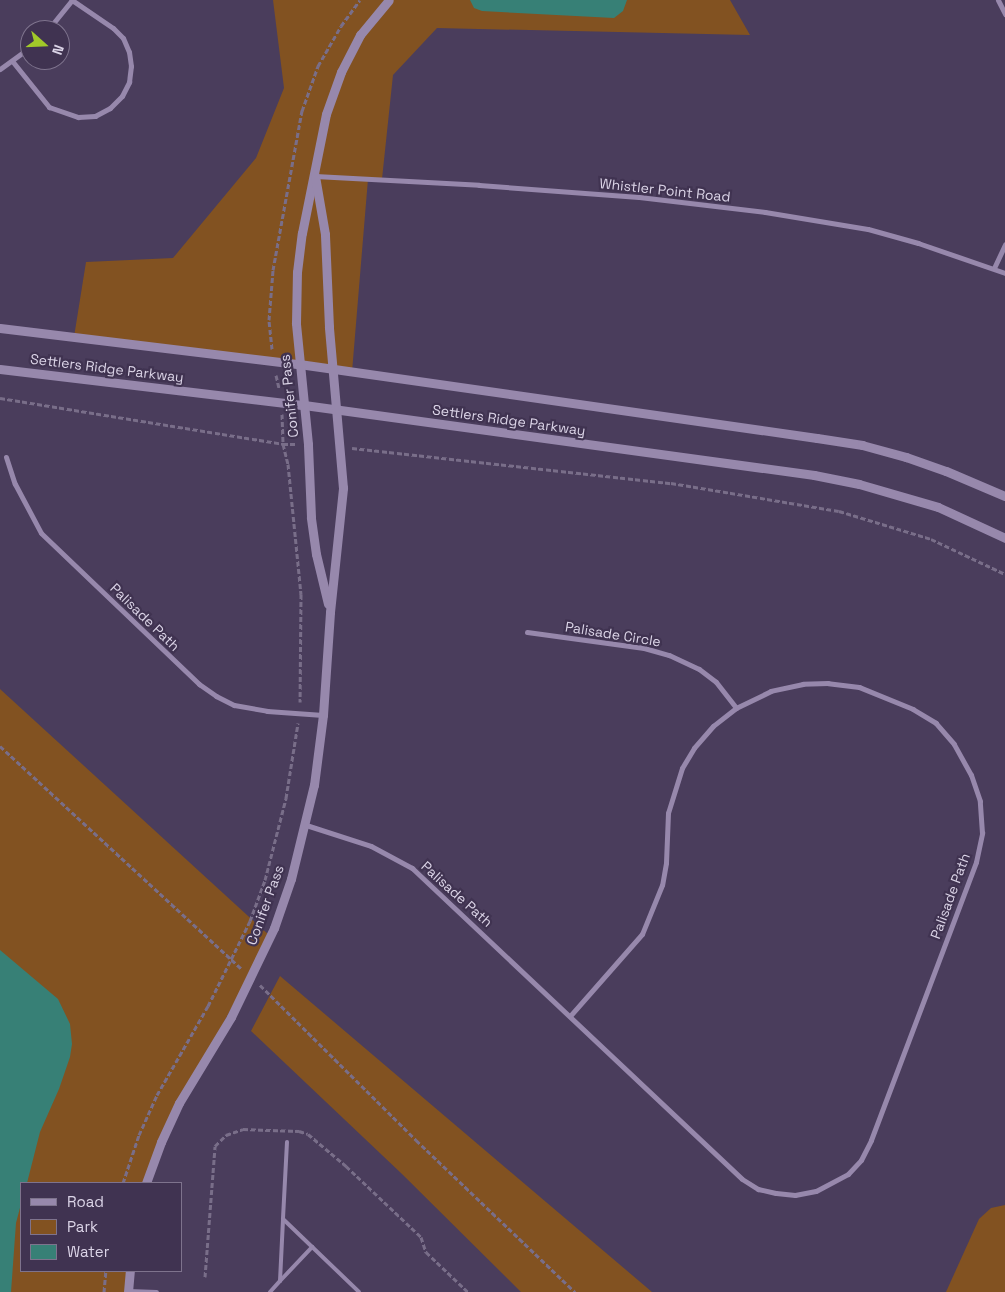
<!DOCTYPE html>
<html>
<head>
<meta charset="utf-8">
<style>
	body { margin:0 }
	#map { position:relative; width:1005px; height:1292px; overflow:hidden; background:#4a3d5c; font-family:"Space Grotesk",sans-serif }
	div>[style] { position:absolute }
	.green>* { inset:0; background:#825221 }
	.water>* { inset:0; background:#378076 }
	.path>* { height:3px; margin-top:-1.5px; transform-origin:0; background:repeating-linear-gradient(90deg,#796e89 0 5px,transparent 0 7.5px) }
	.service>* { height:4px; margin:-2px; padding:0 2px; transform-origin:2px; border-radius:2px; background:#9788ac }
	.minor>* { height:5px; margin:-2.5px; padding:0 2.5px; transform-origin:2.5px; border-radius:2.5px; background:#9788ac }
	.tertiary>* { height:9px; margin:-4.5px; padding:0 4.5px; transform-origin:4.5px; border-radius:4.5px; background:#9788ac }
	span { translate:-50% -50%; white-space:nowrap; text-align:center; line-height:1.15; -webkit-text-stroke:4.5px #403351; paint-order:stroke }
	.street-label { font-size:14px; color:#dbd4e7 }
	.legend { position:absolute; left:20px; top:1182px; width:162px; height:90px; box-sizing:border-box; background:#403351; border:1px solid #7e738d; margin:0; padding:6px 9px; list-style:none; font-size:15px; color:#dbd4e7 }
	.legend li { display:flex; align-items:center; gap:10px; height:25px }
	.legend b { width:25px; border:1px solid #7e738d }
	.north { position:absolute; left:20px; top:20px; width:50px; height:50px; box-sizing:border-box; background:#403351; border:1px solid #7e738d; border-radius:50%; rotate:110deg; font-size:14px; font-weight:700; line-height:20px; text-align:center; color:#dbd4e7 }
	.north::after { content:''; display:block; margin:auto; width:18px; height:22px; background:#a1c929; clip-path:polygon(50% 0,100% 100%,50% 72%,0 100%) }
</style>
</head>
<body>
<div id="map">
	<div class="green">
		<i style="clip-path:polygon(273px 0,730px 0,750px 35px,437px 28px,393px 75px,382px 179px,368px 179px,352px 372px,74px 337px,86px 262px,173px 258px,256px 158px,284px 88px)"></i>
		<i style="clip-path:polygon(0 689px,270px 936px,203px 1061px,146px 1183px,21px 1183px,21px 1271px,130px 1271px,129px 1292px,0 1292px)"></i>
		<i style="clip-path:polygon(280px 976px,652px 1292px,521px 1292px,402px 1174px,251px 1031px)"></i>
		<i style="clip-path:polygon(1005px 1205px,1005px 1292px,946px 1292px,979px 1219px,991px 1208px)"></i>
	</div>
	<div class="water">
		<i style="clip-path:polygon(470px 0,627px 0,623px 11px,614px 18px,482px 11px,474px 8px)"></i>
		<i style="clip-path:polygon(0 950px,58px 999px,70px 1024px,72px 1044px,70px 1057px,59px 1089px,40px 1132px,27px 1183px,21px 1183px,21px 1204px,16px 1223px,11px 1292px,0 1292px)"></i>
	</div>
	<div class="path">
		<i style="left:272px;top:349px;width:29px;rotate:-96deg"></i>
		<i style="left:269px;top:320px;width:50px;rotate:-85.4deg"></i>
		<i style="left:273px;top:270px;width:162px;rotate:-79.7deg"></i>
		<i style="left:302px;top:111px;width:48px;rotate:-70.4deg"></i>
		<i style="left:318px;top:66px;width:46px;rotate:-60.1deg"></i>
		<i style="left:341px;top:26px;width:32px;rotate:-54deg"></i>
		<i style="left:276px;top:375px;width:13px;rotate:77deg"></i>
		<i style="left:0;top:398px;width:287px;rotate:9.2deg"></i>
		<i style="left:283px;top:444px;width:13px"></i>
		<i style="left:282px;top:414px;width:30px;rotate:88deg"></i>
		<i style="left:283px;top:444px;width:21px;rotate:76deg"></i>
		<i style="left:288px;top:464px;width:131px;rotate:84.3deg"></i>
		<i style="left:301px;top:594px;width:108px;rotate:90.5deg"></i>
		<i style="left:352px;top:448px;width:321px;rotate:6.3deg"></i>
		<i style="left:671px;top:483px;width:170px;rotate:9.5deg"></i>
		<i style="left:839px;top:511px;width:96px;rotate:16.9deg"></i>
		<i style="left:931px;top:539px;width:82px;rotate:25.3deg"></i>
		<i style="left:0;top:746px;width:328px;rotate:42.7deg"></i>
		<i style="left:260px;top:985px;width:220px;rotate:44.8deg"></i>
		<i style="left:416px;top:1140px;width:220px;rotate:43.7deg"></i>
		<i style="left:123px;top:1183px;width:51px;rotate:-71.6deg"></i>
		<i style="left:139px;top:1135px;width:44px;rotate:-65.8deg"></i>
		<i style="left:157px;top:1095px;width:103px;rotate:-60.2deg"></i>
		<i style="left:208px;top:1006px;width:95px;rotate:-63.7deg"></i>
		<i style="left:250px;top:921px;width:44px;rotate:-69.9deg"></i>
		<i style="left:265px;top:880px;width:85px;rotate:-75.6deg"></i>
		<i style="left:286px;top:798px;width:76px;rotate:-80.9deg"></i>
		<i style="left:205px;top:1277px;width:131px;rotate:-85.6deg"></i>
		<i style="left:215px;top:1146px;width:16px;rotate:-45deg"></i>
		<i style="left:226px;top:1135px;width:18px;rotate:-19deg"></i>
		<i style="left:243px;top:1129px;width:56px;rotate:2deg"></i>
		<i style="left:299px;top:1131px;width:9px;rotate:18deg"></i>
		<i style="left:308px;top:1134px;width:50px;rotate:40.1deg"></i>
		<i style="left:346px;top:1166px;width:103px;rotate:43.4deg"></i>
		<i style="left:421px;top:1237px;width:16px;rotate:72deg"></i>
		<i style="left:426px;top:1252px;width:58px;rotate:43.6deg"></i>
		<i style="left:104px;top:1292px;width:21px;rotate:-85deg"></i>
	</div>
	<div class="service">
		<i style="left:287px;top:1142px;width:77px;rotate:93deg"></i>
		<i style="left:283px;top:1219px;width:105px;rotate:43.8deg"></i>
		<i style="left:280px;top:1281px;width:47px;rotate:-46.7deg"></i>
		<i style="left:270px;top:1292px;width:15px;rotate:-48deg"></i>
		<i style="left:280px;top:1281px;width:62px;rotate:-87.2deg"></i>
	</div>
	<div class="minor">
		<i style="left:998px;top:0;width:16px;rotate:63deg"></i>
		<i style="left:13px;top:62px;width:58px;rotate:51.3deg"></i>
		<i style="left:49px;top:107px;width:31px;rotate:19deg"></i>
		<i style="left:78px;top:117px;width:17px;rotate:-3deg"></i>
		<i style="left:95px;top:116px;width:17px;rotate:-28deg"></i>
		<i style="left:110px;top:108px;width:17px;rotate:-45deg"></i>
		<i style="left:122px;top:96px;width:16px;rotate:-63deg"></i>
		<i style="left:129px;top:82px;width:16px;rotate:-83deg"></i>
		<i style="left:131px;top:66px;width:14px;rotate:-98deg"></i>
		<i style="left:129px;top:52px;width:15px;rotate:-113deg"></i>
		<i style="left:123px;top:38px;width:14px;rotate:-135deg"></i>
		<i style="left:113px;top:28px;width:50px;rotate:-145.7deg"></i>
		<i style="left:72px;top:0;width:38px;rotate:129deg"></i>
		<i style="left:0;top:69px;width:37px;rotate:-36deg"></i>
		<i style="left:315px;top:176px;width:164px;rotate:3.1deg"></i>
		<i style="left:479px;top:185px;width:160px;rotate:4.3deg"></i>
		<i style="left:639px;top:197px;width:127px;rotate:6.8deg"></i>
		<i style="left:765px;top:212px;width:104px;rotate:9.4deg"></i>
		<i style="left:868px;top:229px;width:52px;rotate:15.6deg"></i>
		<i style="left:918px;top:243px;width:92px;rotate:19deg"></i>
		<i style="left:994px;top:268px;width:26px;rotate:-65deg"></i>
		<i style="left:6px;top:457px;width:28px;rotate:72deg"></i>
		<i style="left:15px;top:484px;width:55px;rotate:62deg"></i>
		<i style="left:41px;top:533px;width:219px;rotate:43.7deg"></i>
		<i style="left:199px;top:684px;width:21px;rotate:35deg"></i>
		<i style="left:216px;top:696px;width:20px;rotate:27deg"></i>
		<i style="left:234px;top:705px;width:34px;rotate:10deg"></i>
		<i style="left:267px;top:711px;width:56px;rotate:4.1deg"></i>
		<i style="left:527px;top:632px;width:118px;rotate:7.8deg"></i>
		<i style="left:644px;top:648px;width:26px;rotate:16deg"></i>
		<i style="left:669px;top:655px;width:33px;rotate:25deg"></i>
		<i style="left:699px;top:669px;width:21px;rotate:37deg"></i>
		<i style="left:716px;top:682px;width:33px;rotate:52deg"></i>
		<i style="left:306px;top:825px;width:68px;rotate:17.9deg"></i>
		<i style="left:371px;top:846px;width:47px;rotate:28.2deg"></i>
		<i style="left:412px;top:868px;width:453px;rotate:43.3deg"></i>
		<i style="left:742px;top:1179px;width:19px;rotate:32deg"></i>
		<i style="left:758px;top:1189px;width:18px;rotate:13deg"></i>
		<i style="left:776px;top:1193px;width:19px;rotate:6deg"></i>
		<i style="left:795px;top:1195px;width:21px;rotate:-11deg"></i>
		<i style="left:816px;top:1191px;width:36px;rotate:-28deg"></i>
		<i style="left:848px;top:1174px;width:19px;rotate:-47deg"></i>
		<i style="left:861px;top:1160px;width:22px;rotate:-63deg"></i>
		<i style="left:871px;top:1140px;width:297px;rotate:-69.3deg"></i>
		<i style="left:976px;top:862px;width:30px;rotate:-78deg"></i>
		<i style="left:982px;top:833px;width:32px;rotate:-94deg"></i>
		<i style="left:980px;top:801px;width:28px;rotate:-109deg"></i>
		<i style="left:971px;top:775px;width:35px;rotate:-119deg"></i>
		<i style="left:954px;top:744px;width:28px;rotate:-131deg"></i>
		<i style="left:936px;top:723px;width:27px;rotate:-149deg"></i>
		<i style="left:913px;top:709px;width:58px;rotate:-157.8deg"></i>
		<i style="left:859px;top:687px;width:31px;rotate:-173deg"></i>
		<i style="left:828px;top:683px;width:25px;rotate:178deg"></i>
		<i style="left:803px;top:684px;width:33px;rotate:168deg"></i>
		<i style="left:771px;top:691px;width:39px;rotate:154deg"></i>
		<i style="left:736px;top:708px;width:29px;rotate:142deg"></i>
		<i style="left:713px;top:726px;width:29px;rotate:131deg"></i>
		<i style="left:694px;top:748px;width:23px;rotate:121deg"></i>
		<i style="left:682px;top:768px;width:47px;rotate:107.3deg"></i>
		<i style="left:668px;top:813px;width:50px;rotate:92.3deg"></i>
		<i style="left:666px;top:863px;width:22px;rotate:100deg"></i>
		<i style="left:662px;top:885px;width:53px;rotate:112.2deg"></i>
		<i style="left:642px;top:934px;width:109px;rotate:131.3deg"></i>
		<i style="left:128px;top:1291px;width:28px;rotate:2deg"></i>
	</div>
	<div class="tertiary">
		<i style="left:0;top:328px;width:301px;rotate:6.9deg"></i>
		<i style="left:299px;top:364px;width:523px;rotate:8.13deg"></i>
		<i style="left:817px;top:438px;width:46px;rotate:8.8deg"></i>
		<i style="left:862px;top:445px;width:46px;rotate:15.3deg"></i>
		<i style="left:906px;top:457px;width:42px;rotate:19.3deg"></i>
		<i style="left:946px;top:471px;width:64px;rotate:23deg"></i>
		<i style="left:0;top:369px;width:306px;rotate:6.8deg"></i>
		<i style="left:304px;top:405px;width:515px;rotate:7.82deg"></i>
		<i style="left:814px;top:475px;width:46px;rotate:11.3deg"></i>
		<i style="left:859px;top:484px;width:82px;rotate:16.2deg"></i>
		<i style="left:938px;top:507px;width:74px;rotate:24.8deg"></i>
		<i style="left:328px;top:604px;width:51px;rotate:-103.5deg"></i>
		<i style="left:316px;top:554px;width:37px;rotate:-98deg"></i>
		<i style="left:311px;top:517px;width:73px;rotate:-92.4deg"></i>
		<i style="left:308px;top:444px;width:122px;rotate:-95.7deg"></i>
		<i style="left:296px;top:323px;width:51px;rotate:-88.9deg"></i>
		<i style="left:297px;top:272px;width:39px;rotate:-83deg"></i>
		<i style="left:302px;top:233px;width:121px;rotate:-78.6deg"></i>
		<i style="left:326px;top:114px;width:45px;rotate:-70.3deg"></i>
		<i style="left:341px;top:72px;width:42px;rotate:-62.8deg"></i>
		<i style="left:360px;top:35px;width:45px;rotate:-50.4deg"></i>
		<i style="left:146px;top:1183px;width:44px;rotate:-69.9deg"></i>
		<i style="left:161px;top:1142px;width:43px;rotate:-65.2deg"></i>
		<i style="left:179px;top:1103px;width:100px;rotate:-58.8deg"></i>
		<i style="left:231px;top:1017px;width:99px;rotate:-64.2deg"></i>
		<i style="left:274px;top:928px;width:52px;rotate:-70.9deg"></i>
		<i style="left:291px;top:879px;width:97px;rotate:-76.3deg"></i>
		<i style="left:314px;top:785px;width:71px;rotate:-82.7deg"></i>
		<i style="left:323px;top:715px;width:103px;rotate:-86.1deg"></i>
		<i style="left:330px;top:612px;width:125px;rotate:-84deg"></i>
		<i style="left:343px;top:488px;width:162px;rotate:-95deg"></i>
		<i style="left:329px;top:327px;width:93px;rotate:-92.5deg"></i>
		<i style="left:325px;top:234px;width:59px;rotate:-99.8deg"></i>
		<i style="left:128px;top:1292px;width:21px;rotate:-85deg"></i>
	</div>
	<div class="street-label">
		<span style="left:665px;top:190px;rotate:6deg">Whistler Point Road</span>
		<span style="left:107px;top:368px;rotate:7deg">Settlers Ridge Parkway</span>
		<span style="left:289px;top:396px;rotate:-96deg">Conifer Pass</span>
		<span style="left:509px;top:420px;rotate:8deg">Settlers Ridge Parkway</span>
		<span style="left:145px;top:617px;rotate:44deg">Palisade Path</span>
		<span style="left:613px;top:634px;rotate:9deg">Palisade Circle</span>
		<span style="left:457px;top:894px;rotate:42deg">Palisade Path</span>
		<span style="left:950px;top:896px;rotate:-70deg">Palisade Path</span>
		<span style="left:265px;top:905px;rotate:-70deg">Conifer Pass</span>
	</div>
	<ul class="legend">
	<li><b style="height:6px;background:#9788ac"></b>Road</li>
	<li><b style="height:14px;background:#825221"></b>Park</li>
	<li><b style="height:14px;background:#378076"></b>Water</li>
	</ul>
	<div class="north">N</div>
</div>
</body>
</html>
